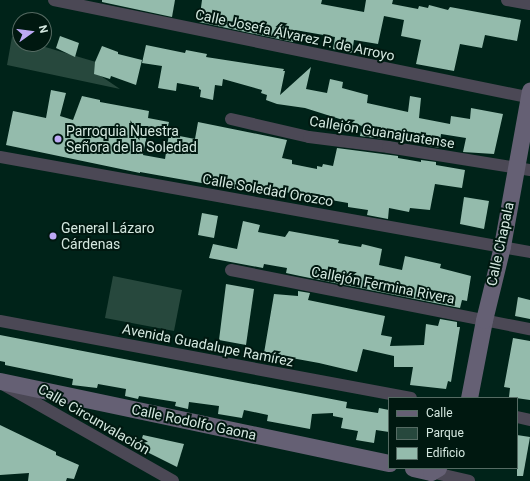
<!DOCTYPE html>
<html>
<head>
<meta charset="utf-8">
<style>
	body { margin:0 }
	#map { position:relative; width:530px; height:481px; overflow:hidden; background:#002319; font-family:Roboto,sans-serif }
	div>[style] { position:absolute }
	.green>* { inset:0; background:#27483d }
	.building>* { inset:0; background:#94bbac }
	.street>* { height:12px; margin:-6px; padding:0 6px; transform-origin:6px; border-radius:6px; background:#4b4855 }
	.secondary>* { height:17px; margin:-8.5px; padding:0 8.5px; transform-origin:8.5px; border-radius:8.5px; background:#656074 }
	.dots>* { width:11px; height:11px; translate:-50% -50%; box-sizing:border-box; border:2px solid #001810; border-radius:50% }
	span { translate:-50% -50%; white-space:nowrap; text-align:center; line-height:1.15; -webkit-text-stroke:4px #001810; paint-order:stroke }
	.street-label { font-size:14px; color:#d4e8e0 }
	.poi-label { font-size:14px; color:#d4e8e0 }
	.left { translate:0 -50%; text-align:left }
	.legend { position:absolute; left:388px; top:397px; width:130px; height:72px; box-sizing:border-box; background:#001810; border:1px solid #556b63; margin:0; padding:5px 7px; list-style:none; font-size:12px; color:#d4e8e0 }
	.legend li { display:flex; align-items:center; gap:8px; height:20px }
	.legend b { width:20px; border:1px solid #556b63 }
	.north { position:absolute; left:12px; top:12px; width:40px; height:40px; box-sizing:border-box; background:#001810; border:1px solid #556b63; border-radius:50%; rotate:76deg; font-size:11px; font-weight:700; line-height:16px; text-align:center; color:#d4e8e0 }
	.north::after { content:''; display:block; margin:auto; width:14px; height:18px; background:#bda9f5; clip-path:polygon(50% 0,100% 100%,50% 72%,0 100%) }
</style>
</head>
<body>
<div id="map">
	<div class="green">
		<i style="clip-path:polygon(12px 37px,20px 39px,20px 44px,35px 44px,96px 62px,95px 72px,120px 89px,7px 65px)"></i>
		<i style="clip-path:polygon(113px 276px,182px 290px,174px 331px,105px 318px)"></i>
	</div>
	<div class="building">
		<i style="clip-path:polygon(102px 0,175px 0,172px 17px,102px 2px)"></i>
		<i style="clip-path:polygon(202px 0,322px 0,321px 4px,364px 12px,366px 0,393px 0,392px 4px,418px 9px,419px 6px,428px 8px,429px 5px,448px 10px,450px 7px,521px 20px,517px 41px,485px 35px,482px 48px,460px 44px,454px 71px,416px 64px,421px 40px,401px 36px,404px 20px,384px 16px,378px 44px,354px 40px,352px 53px,333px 49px,335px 37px,295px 30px,293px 42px,199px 22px)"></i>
		<i style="clip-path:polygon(60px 36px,79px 43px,75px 57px,56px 48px)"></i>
		<i style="clip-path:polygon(146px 45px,185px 53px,186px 50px,207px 54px,206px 57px,284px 69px,283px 71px,285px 71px,280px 95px,311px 67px,306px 89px,327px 93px,330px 79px,343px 82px,342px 88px,368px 95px,367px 103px,408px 112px,410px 96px,421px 98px,419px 118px,450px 124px,451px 116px,470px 119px,471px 108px,503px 114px,494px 154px,463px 152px,466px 138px,441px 134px,439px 148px,424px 145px,426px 135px,404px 131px,401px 141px,360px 136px,362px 126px,305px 108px,277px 104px,266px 100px,267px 95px,261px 93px,262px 90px,223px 79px,222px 86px,215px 85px,213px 100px,200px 97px,201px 90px,199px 89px,199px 87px,177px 83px,176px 91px,158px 88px,162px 66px,142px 63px)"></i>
		<i style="clip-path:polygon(102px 46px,118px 52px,118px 54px,142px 60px,136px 85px,111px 76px,110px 79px,94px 74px,95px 62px)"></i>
		<i style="clip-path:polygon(51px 90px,66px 93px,60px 116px,73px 120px,82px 96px,100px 100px,100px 102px,149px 111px,148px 118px,169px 122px,166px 134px,148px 130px,143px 155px,165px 159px,169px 134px,195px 139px,198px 122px,287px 140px,282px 158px,292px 160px,292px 164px,317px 169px,317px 166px,322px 167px,323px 164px,333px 166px,337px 148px,398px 156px,398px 158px,421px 162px,421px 160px,436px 162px,436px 165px,465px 170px,462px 188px,435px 184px,430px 210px,410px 208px,409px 212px,389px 208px,388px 219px,367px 215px,368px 210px,348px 207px,348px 203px,331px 200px,332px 197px,307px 193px,307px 196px,285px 192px,284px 195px,279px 194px,279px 197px,140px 172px,140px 173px,6px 145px,13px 111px,46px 118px)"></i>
		<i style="clip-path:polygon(464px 197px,489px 201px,484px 229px,460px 224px)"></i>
		<i style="clip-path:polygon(202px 213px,218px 216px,214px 238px,198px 235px)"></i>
		<i style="clip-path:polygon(243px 221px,260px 225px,258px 232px,285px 237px,289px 231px,339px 240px,338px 243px,361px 247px,362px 244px,382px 249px,379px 265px,402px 270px,405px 256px,441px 264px,440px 268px,471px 276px,467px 301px,462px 300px,460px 308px,300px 276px,286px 273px,287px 268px,264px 264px,263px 268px,209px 258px,213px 244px,237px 249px)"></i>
		<i style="clip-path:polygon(226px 284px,254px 289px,246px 345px,219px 340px)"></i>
		<i style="clip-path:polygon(298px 291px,310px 293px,308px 300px,385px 316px,381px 335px,392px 337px,390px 346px,424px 345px,426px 324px,438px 326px,440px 319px,457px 322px,457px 327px,460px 327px,451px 382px,448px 381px,446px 389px,410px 385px,413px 367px,394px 367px,394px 356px,363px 349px,357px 372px,319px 363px,264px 353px,274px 294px,298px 296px)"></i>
		<i style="clip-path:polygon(518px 297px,530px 300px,530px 319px,515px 316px)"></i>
		<i style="clip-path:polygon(0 335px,347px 402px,346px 408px,378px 413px,379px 408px,389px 410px,389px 432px,376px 430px,374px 443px,356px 440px,358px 431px,341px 428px,343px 418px,333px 416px,333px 413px,312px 414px,310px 429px,267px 421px,268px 415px,244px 410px,242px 418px,218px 414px,219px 406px,189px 402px,188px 409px,175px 406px,176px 402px,139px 396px,138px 399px,125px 396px,126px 389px,98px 384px,97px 388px,72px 385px,73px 379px,5px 365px,5px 362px,0 361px)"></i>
		<i style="clip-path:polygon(513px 338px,530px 341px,530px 400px,509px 397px,510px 388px,504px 387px)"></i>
		<i style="clip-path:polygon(0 425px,56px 452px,56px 455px,79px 465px,74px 479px,67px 478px,66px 481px,28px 481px,29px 473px,0 475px)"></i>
		<i style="clip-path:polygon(143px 435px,184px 444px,177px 467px,139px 448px)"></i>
		<i style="clip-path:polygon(517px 435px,530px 437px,523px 476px,517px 476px)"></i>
	</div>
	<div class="street">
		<i style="left:54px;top:0;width:486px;rotate:11.6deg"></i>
		<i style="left:507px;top:0;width:23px;rotate:10deg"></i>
		<i style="left:231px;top:119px;width:80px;rotate:13deg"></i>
		<i style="left:309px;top:137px;width:80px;rotate:7.2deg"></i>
		<i style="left:388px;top:147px;width:144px;rotate:9.2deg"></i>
		<i style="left:0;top:157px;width:538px;rotate:10.16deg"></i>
		<i style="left:231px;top:270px;width:305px;rotate:11.2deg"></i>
		<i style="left:0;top:321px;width:418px;rotate:10.6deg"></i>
		<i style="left:6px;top:386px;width:192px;rotate:29.6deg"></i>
		<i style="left:517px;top:417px;width:13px;rotate:13deg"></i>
		<i style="left:431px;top:472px;width:39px;rotate:13deg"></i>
	</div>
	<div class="secondary">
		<i style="left:0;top:381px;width:398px;rotate:11.9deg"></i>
		<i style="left:469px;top:398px;width:79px;rotate:-79.1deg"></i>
		<i style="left:484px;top:320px;width:76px;rotate:-76.3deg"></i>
		<i style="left:502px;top:246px;width:158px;rotate:-79.8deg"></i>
		<i style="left:413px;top:468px;width:18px;rotate:13deg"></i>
		<i style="left:431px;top:472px;width:8px;rotate:-30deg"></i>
	</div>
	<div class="dots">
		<i style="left:58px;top:139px;background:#bda9f5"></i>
		<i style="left:53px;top:236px;background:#bda9f5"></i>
	</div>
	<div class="street-label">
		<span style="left:295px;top:35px;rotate:12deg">Calle Josefa Álvarez P. de Arroyo</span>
		<span style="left:382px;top:132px;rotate:9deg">Callejón Guanajuatense</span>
		<span style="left:268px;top:190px;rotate:10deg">Calle Soledad Orozco</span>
		<span style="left:500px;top:244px;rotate:-78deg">Calle Chapala</span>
		<span style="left:383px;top:285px;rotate:11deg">Callejón Fermina Rivera</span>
		<span style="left:208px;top:345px;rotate:11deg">Avenida Guadalupe Ramírez</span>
		<span style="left:94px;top:419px;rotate:30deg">Calle Circunvalación</span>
		<span style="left:194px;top:422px;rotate:12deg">Calle Rodolfo Gaona</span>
	</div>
	<div class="poi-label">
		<span class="left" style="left:66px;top:139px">Parroquia Nuestra<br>Señora de la Soledad</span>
		<span class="left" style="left:61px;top:236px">General Lázaro<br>Cárdenas</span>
	</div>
	<ul class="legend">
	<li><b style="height:5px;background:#656074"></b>Calle</li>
	<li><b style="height:11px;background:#27483d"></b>Parque</li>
	<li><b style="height:11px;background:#94bbac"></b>Edificio</li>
	</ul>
	<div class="north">N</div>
</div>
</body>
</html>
